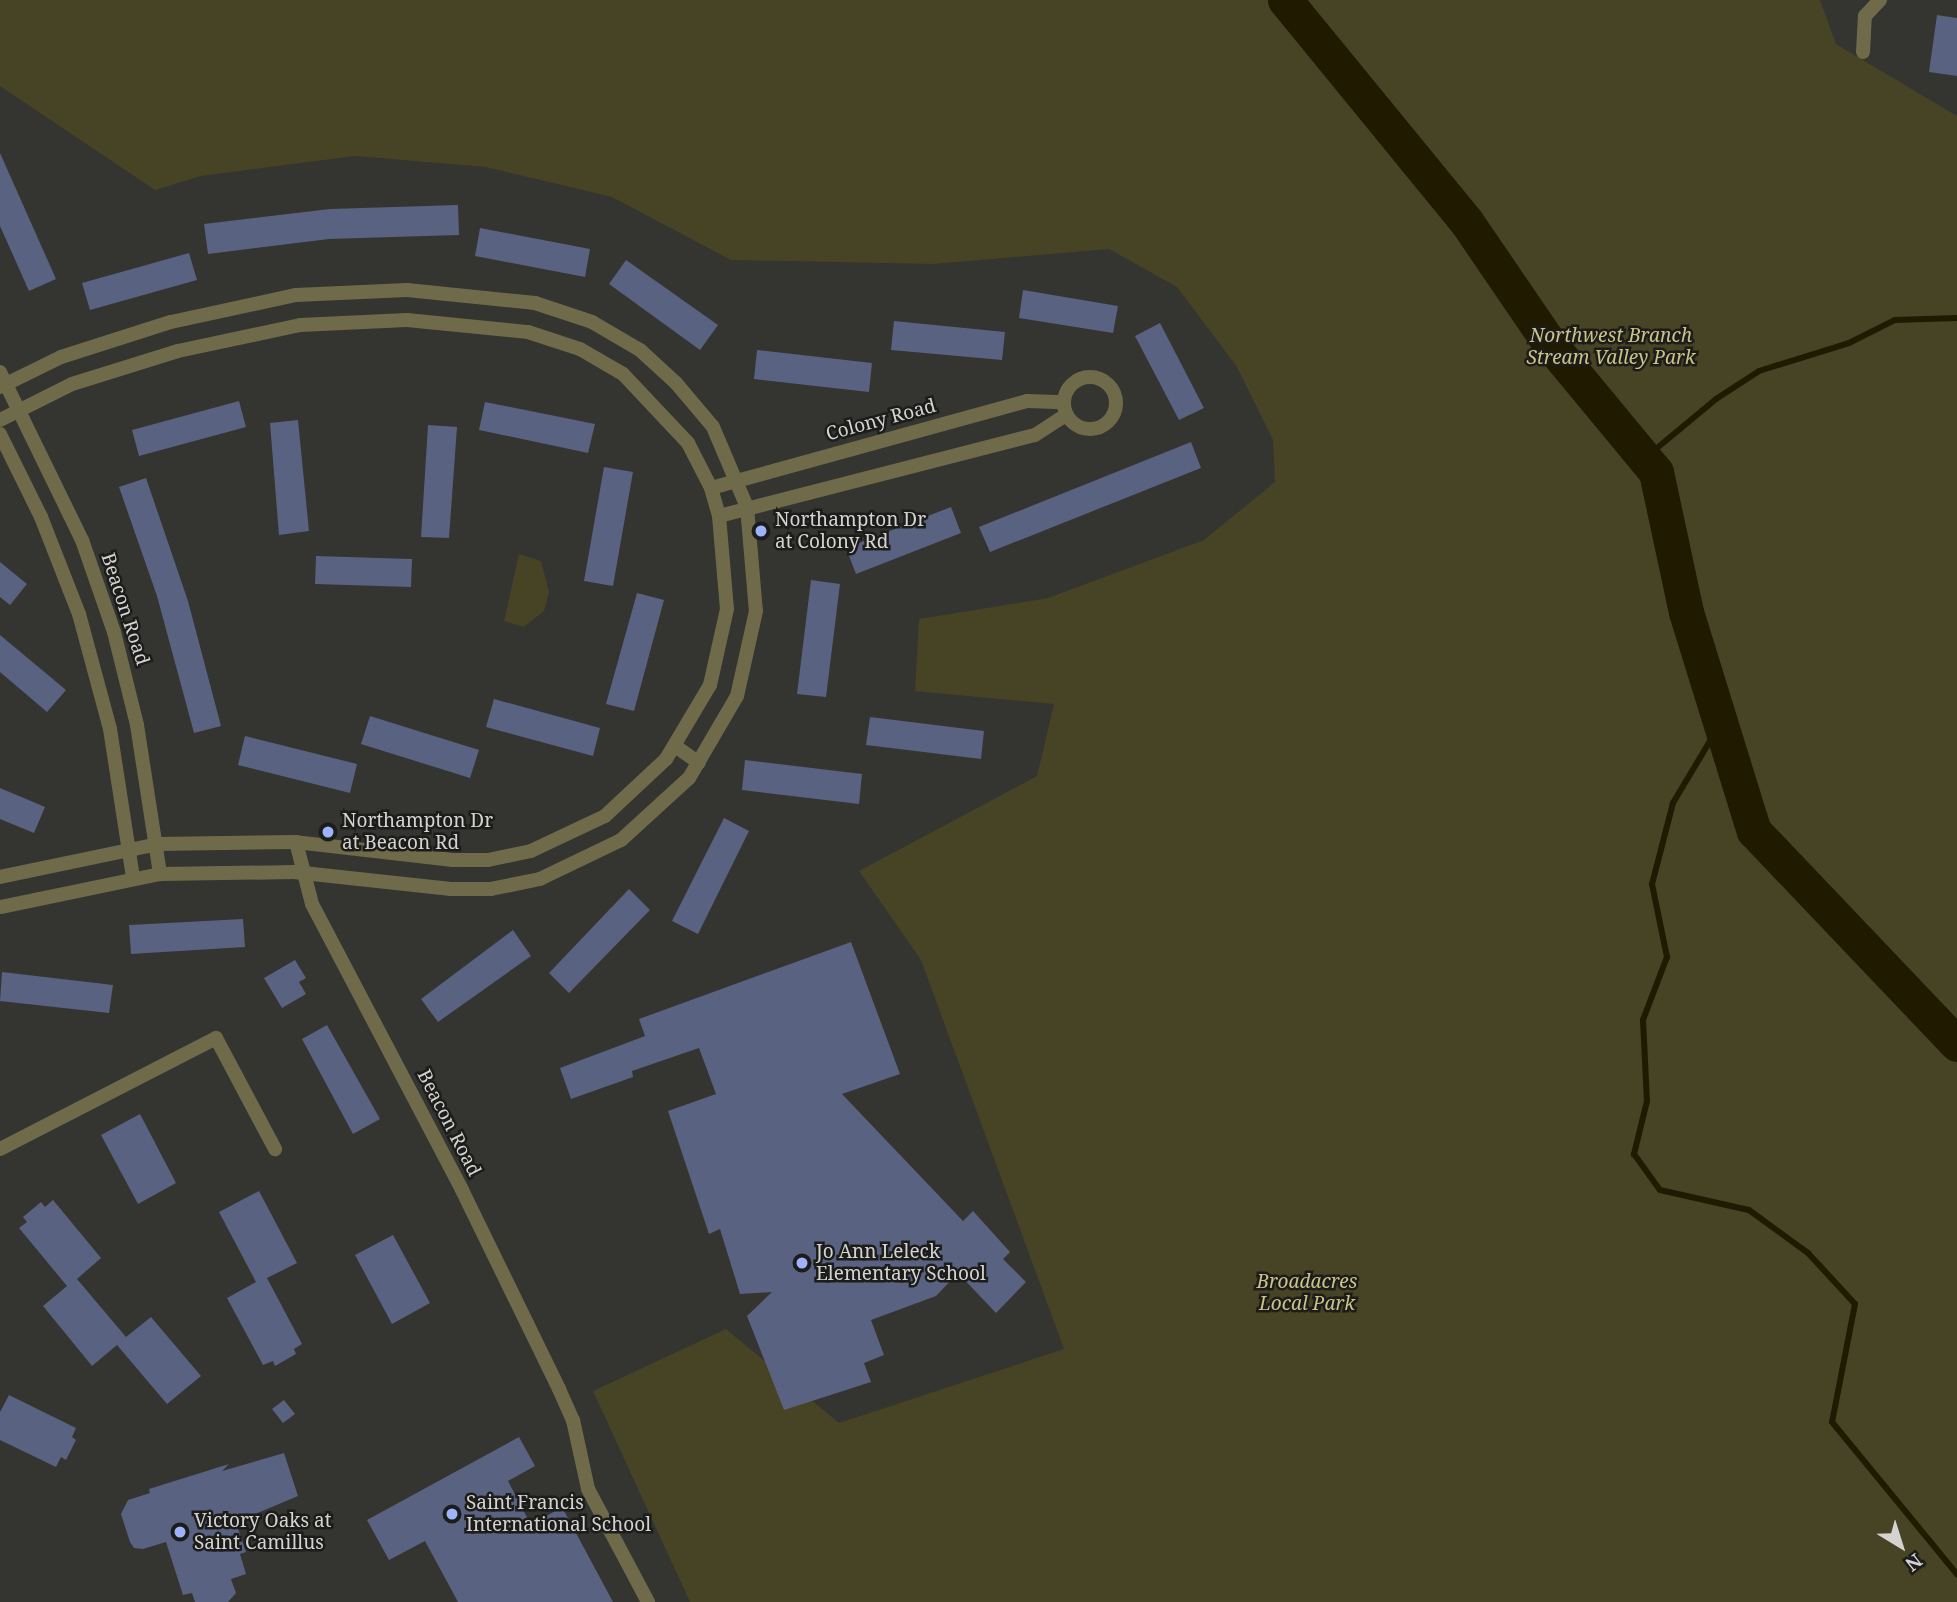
<!DOCTYPE html>
<html>
<head>
<meta charset="utf-8">
<style>
	body { margin:0 }
	#map { position:relative; width:1957px; height:1602px; overflow:hidden; background:#343430; font-family:"Noto Serif",serif }
	div>[style] { position:absolute }
	.green>* { inset:0; background:#474325 }
	.stream>* { height:6px; margin:-3px; padding:0 3px; transform-origin:3px; border-radius:3px; background:#201b00 }
	.river>* { height:35px; margin:-17.5px; padding:0 17.5px; transform-origin:17.5px; border-radius:17.5px; background:#201b00 }
	.building>* { inset:0; background:#596280 }
	.minor>* { height:14px; margin:-7px; padding:0 7px; transform-origin:7px; border-radius:7px; background:#6f6b4a }
	.minor>.ring { margin:-7px; padding:0; box-sizing:content-box; background:none; border:14px solid #6f6b4a; border-radius:50% }
	.dots>* { width:19px; height:19px; translate:-50% -50%; box-sizing:border-box; border:4px solid #1c1c1a; border-radius:50% }
	span { translate:-50% -50%; white-space:nowrap; text-align:center; line-height:1.15; -webkit-text-stroke:5px #1c1c1a; paint-order:stroke }
	.park-label { font-size:19px; color:#cbc387; font-style:italic }
	.street-label { font-size:19px; color:#d4d3d1 }
	.poi-label { font-size:19px; color:#d4d3d1 }
	.left { translate:0 -50%; text-align:left }
	.north { position:absolute; left:1866px; top:1511px; width:70px; height:70px; -webkit-text-stroke:5px #1c1c1a; paint-order:stroke; rotate:142deg; font-size:19px; font-weight:700; line-height:28px; text-align:center; color:#d4d3d1 }
	.north::after { content:''; display:block; margin:auto; width:24px; height:32px; background:#d4d3d1; clip-path:polygon(50% 0,100% 100%,50% 72%,0 100%) }
</style>
</head>
<body>
<div id="map">
	<div class="green">
		<i style="clip-path:polygon(0 0,1820px 0,1836px 44px,1957px 116px,1957px 1602px,690px 1602px,593px 1391px,726px 1329px,839px 1423px,1064px 1349px,921px 960px,859px 871px,1037px 776px,1054px 704px,915px 691px,919px 619px,1048px 598px,1204px 540px,1275px 482px,1273px 440px,1237px 367px,1177px 287px,1109px 249px,933px 264px,731px 260px,612px 197px,486px 167px,355px 156px,201px 176px,155px 190px,0 86px)"></i>
		<i style="clip-path:polygon(519px 554px,541px 561px,549px 592px,544px 611px,524px 627px,504px 621px)"></i>
	</div>
	<div class="stream">
		<i style="left:1645px;top:458px;width:92px;rotate:-39.7deg"></i>
		<i style="left:1716px;top:399px;width:51px;rotate:-33.1deg"></i>
		<i style="left:1759px;top:371px;width:94px;rotate:-17.3deg"></i>
		<i style="left:1849px;top:343px;width:51px;rotate:-26.6deg"></i>
		<i style="left:1895px;top:320px;width:62px;rotate:-1.8deg"></i>
		<i style="left:1719px;top:726px;width:90px;rotate:120.9deg"></i>
		<i style="left:1673px;top:803px;width:84px;rotate:104.5deg"></i>
		<i style="left:1652px;top:884px;width:75px;rotate:78.4deg"></i>
		<i style="left:1667px;top:957px;width:67px;rotate:110.9deg"></i>
		<i style="left:1643px;top:1020px;width:81px;rotate:87.2deg"></i>
		<i style="left:1647px;top:1101px;width:55px;rotate:103.8deg"></i>
		<i style="left:1634px;top:1154px;width:44px;rotate:54.2deg"></i>
		<i style="left:1660px;top:1190px;width:91px;rotate:12.7deg"></i>
		<i style="left:1749px;top:1210px;width:73px;rotate:36.1deg"></i>
		<i style="left:1808px;top:1253px;width:69px;rotate:47.3deg"></i>
		<i style="left:1855px;top:1304px;width:120px;rotate:101deg"></i>
		<i style="left:1832px;top:1422px;width:197px;rotate:50.6deg"></i>
	</div>
	<div class="river">
		<i style="left:1285px;top:0;width:286px;rotate:50.7deg"></i>
		<i style="left:1466px;top:221px;width:149px;rotate:55.7deg"></i>
		<i style="left:1550px;top:344px;width:166px;rotate:50.4deg"></i>
		<i style="left:1656px;top:472px;width:143px;rotate:77.9deg"></i>
		<i style="left:1686px;top:612px;width:229px;rotate:72.8deg"></i>
		<i style="left:1754px;top:831px;width:294px;rotate:46.4deg"></i>
	</div>
	<div class="building">
		<i style="clip-path:polygon(1937px 15px,1957px 18px,1957px 76px,1929px 72px)"></i>
		<i style="clip-path:polygon(0 153px,56px 279px,29px 291px,0 226px)"></i>
		<i style="clip-path:polygon(458px 205px,459px 235px,329px 239px,208px 254px,204px 224px,330px 209px)"></i>
		<i style="clip-path:polygon(480px 228px,590px 249px,585px 277px,475px 256px)"></i>
		<i style="clip-path:polygon(189px 253px,197px 280px,90px 310px,82px 283px)"></i>
		<i style="clip-path:polygon(626px 260px,718px 325px,700px 350px,609px 284px)"></i>
		<i style="clip-path:polygon(1023px 290px,1118px 306px,1113px 333px,1019px 318px)"></i>
		<i style="clip-path:polygon(894px 321px,1005px 332px,1002px 360px,891px 350px)"></i>
		<i style="clip-path:polygon(1160px 323px,1204px 408px,1179px 420px,1135px 336px)"></i>
		<i style="clip-path:polygon(757px 350px,872px 363px,869px 392px,754px 379px)"></i>
		<i style="clip-path:polygon(239px 401px,246px 427px,139px 456px,132px 430px)"></i>
		<i style="clip-path:polygon(485px 402px,595px 424px,588px 453px,479px 430px)"></i>
		<i style="clip-path:polygon(298px 420px,309px 531px,279px 535px,270px 423px)"></i>
		<i style="clip-path:polygon(428px 425px,457px 427px,449px 538px,421px 537px)"></i>
		<i style="clip-path:polygon(1191px 442px,1201px 468px,990px 552px,979px 527px)"></i>
		<i style="clip-path:polygon(604px 467px,633px 472px,613px 586px,584px 581px)"></i>
		<i style="clip-path:polygon(146px 478px,188px 601px,221px 726px,194px 733px,157px 596px,119px 487px)"></i>
		<i style="clip-path:polygon(951px 507px,961px 533px,856px 574px,846px 548px)"></i>
		<i style="clip-path:polygon(316px 556px,412px 559px,411px 587px,315px 584px)"></i>
		<i style="clip-path:polygon(0 562px,27px 584px,10px 605px,0 597px)"></i>
		<i style="clip-path:polygon(811px 580px,840px 584px,826px 697px,797px 694px)"></i>
		<i style="clip-path:polygon(637px 593px,664px 600px,634px 711px,606px 704px)"></i>
		<i style="clip-path:polygon(0 635px,66px 690px,47px 712px,0 672px)"></i>
		<i style="clip-path:polygon(494px 699px,600px 728px,593px 756px,486px 727px)"></i>
		<i style="clip-path:polygon(370px 716px,479px 750px,470px 778px,361px 744px)"></i>
		<i style="clip-path:polygon(870px 717px,984px 731px,981px 759px,866px 745px)"></i>
		<i style="clip-path:polygon(245px 736px,357px 764px,350px 793px,238px 765px)"></i>
		<i style="clip-path:polygon(745px 760px,862px 774px,859px 804px,742px 790px)"></i>
		<i style="clip-path:polygon(0 788px,45px 807px,34px 833px,0 819px)"></i>
		<i style="clip-path:polygon(724px 818px,749px 831px,698px 934px,672px 921px)"></i>
		<i style="clip-path:polygon(629px 889px,650px 910px,569px 993px,549px 973px)"></i>
		<i style="clip-path:polygon(243px 919px,245px 947px,131px 954px,129px 925px)"></i>
		<i style="clip-path:polygon(513px 930px,531px 956px,438px 1022px,421px 999px)"></i>
		<i style="clip-path:polygon(851px 942px,900px 1074px,842px 1094px,963px 1221px,973px 1211px,1010px 1252px,1003px 1259px,1026px 1282px,996px 1313px,958px 1273px,936px 1296px,871px 1320px,884px 1355px,864px 1363px,871px 1382px,784px 1410px,747px 1316px,772px 1292px,740px 1294px,720px 1229px,709px 1234px,668px 1111px,716px 1094px,699px 1048px,632px 1071px,633px 1077px,571px 1099px,560px 1068px,645px 1036px,639px 1019px)"></i>
		<i style="clip-path:polygon(295px 960px,306px 978px,299px 982px,306px 994px,282px 1008px,264px 978px)"></i>
		<i style="clip-path:polygon(2px 972px,113px 985px,109px 1013px,0 1001px)"></i>
		<i style="clip-path:polygon(327px 1025px,380px 1119px,353px 1134px,302px 1039px)"></i>
		<i style="clip-path:polygon(140px 1114px,176px 1183px,138px 1204px,101px 1135px)"></i>
		<i style="clip-path:polygon(259px 1191px,297px 1263px,267px 1278px,302px 1344px,294px 1349px,296px 1354px,275px 1366px,273px 1361px,263px 1365px,227px 1298px,256px 1282px,219px 1212px)"></i>
		<i style="clip-path:polygon(53px 1200px,101px 1258px,77px 1279px,126px 1337px,151px 1317px,201px 1376px,167px 1404px,117px 1345px,92px 1366px,43px 1306px,67px 1286px,19px 1228px,27px 1222px,23px 1217px,41px 1202px,45px 1207px)"></i>
		<i style="clip-path:polygon(393px 1235px,430px 1303px,392px 1324px,355px 1255px)"></i>
		<i style="clip-path:polygon(9px 1395px,76px 1428px,72px 1437px,76px 1440px,66px 1460px,61px 1457px,56px 1467px,0 1440px,0 1412px)"></i>
		<i style="clip-path:polygon(284px 1400px,295px 1414px,283px 1423px,272px 1409px)"></i>
		<i style="clip-path:polygon(519px 1437px,535px 1466px,508px 1481px,531px 1525px,562px 1507px,613px 1602px,458px 1602px,425px 1541px,389px 1560px,367px 1520px)"></i>
		<i style="clip-path:polygon(284px 1453px,298px 1496px,236px 1522px,246px 1552px,240px 1554px,246px 1574px,231px 1579px,236px 1593px,228px 1602px,195px 1602px,192px 1593px,183px 1595px,166px 1542px,143px 1549px,134px 1548px,130px 1542px,121px 1514px,128px 1500px,150px 1493px,149px 1489px,229px 1464px,222px 1471px)"></i>
	</div>
	<div class="minor">
		<i style="left:1863px;top:52px;width:36px;rotate:-87deg"></i>
		<i style="left:1865px;top:16px;width:22px;rotate:-47deg"></i>
		<i style="left:0;top:372px;width:187px;rotate:64deg"></i>
		<i style="left:82px;top:540px;width:97px;rotate:70.8deg"></i>
		<i style="left:114px;top:632px;width:96px;rotate:76.1deg"></i>
		<i style="left:137px;top:725px;width:151px;rotate:81.2deg"></i>
		<i class="ring" style="left:1064px;top:377px;width:38px;height:38px"></i>
		<i style="left:0;top:387px;width:68px;rotate:-26.2deg"></i>
		<i style="left:61px;top:357px;width:115px;rotate:-17.7deg"></i>
		<i style="left:171px;top:322px;width:128px;rotate:-12.2deg"></i>
		<i style="left:296px;top:295px;width:111px;rotate:-2.6deg"></i>
		<i style="left:407px;top:290px;width:129px;rotate:5.8deg"></i>
		<i style="left:535px;top:303px;width:60px;rotate:18.4deg"></i>
		<i style="left:592px;top:322px;width:56px;rotate:30.3deg"></i>
		<i style="left:640px;top:350px;width:49px;rotate:42.5deg"></i>
		<i style="left:676px;top:383px;width:57px;rotate:49.9deg"></i>
		<i style="left:713px;top:427px;width:87px;rotate:67deg"></i>
		<i style="left:747px;top:507px;width:104px;rotate:85.1deg"></i>
		<i style="left:756px;top:611px;width:87px;rotate:102.6deg"></i>
		<i style="left:737px;top:696px;width:95px;rotate:120.3deg"></i>
		<i style="left:689px;top:778px;width:92px;rotate:137.6deg"></i>
		<i style="left:621px;top:840px;width:90px;rotate:154.3deg"></i>
		<i style="left:540px;top:879px;width:50px;rotate:168.5deg"></i>
		<i style="left:491px;top:889px;width:40px;rotate:180deg"></i>
		<i style="left:451px;top:889px;width:158px;rotate:-173.8deg"></i>
		<i style="left:294px;top:872px;width:134px;rotate:179.1deg"></i>
		<i style="left:160px;top:874px;width:163px;rotate:168.3deg"></i>
		<i style="left:0;top:420px;width:80px;rotate:-26.6deg"></i>
		<i style="left:72px;top:384px;width:111px;rotate:-17.3deg"></i>
		<i style="left:178px;top:351px;width:125px;rotate:-12deg"></i>
		<i style="left:300px;top:325px;width:107px;rotate:-2.7deg"></i>
		<i style="left:407px;top:320px;width:122px;rotate:5.7deg"></i>
		<i style="left:528px;top:332px;width:55px;rotate:18.1deg"></i>
		<i style="left:580px;top:349px;width:50px;rotate:30.2deg"></i>
		<i style="left:623px;top:374px;width:95px;rotate:46.7deg"></i>
		<i style="left:688px;top:443px;width:51px;rotate:62.9deg"></i>
		<i style="left:711px;top:488px;width:29px;rotate:74deg"></i>
		<i style="left:719px;top:516px;width:93px;rotate:85.1deg"></i>
		<i style="left:727px;top:609px;width:78px;rotate:102.6deg"></i>
		<i style="left:710px;top:685px;width:86px;rotate:120.7deg"></i>
		<i style="left:666px;top:759px;width:83px;rotate:136.9deg"></i>
		<i style="left:605px;top:816px;width:82px;rotate:154.7deg"></i>
		<i style="left:531px;top:851px;width:44px;rotate:168.2deg"></i>
		<i style="left:488px;top:860px;width:35px;rotate:180deg"></i>
		<i style="left:453px;top:860px;width:158px;rotate:-173.5deg"></i>
		<i style="left:296px;top:842px;width:138px;rotate:179.2deg"></i>
		<i style="left:158px;top:844px;width:161px;rotate:168.2deg"></i>
		<i style="left:0;top:434px;width:93px;rotate:63.7deg"></i>
		<i style="left:41px;top:517px;width:104px;rotate:68.6deg"></i>
		<i style="left:79px;top:614px;width:119px;rotate:74.9deg"></i>
		<i style="left:110px;top:729px;width:151px;rotate:81.2deg"></i>
		<i style="left:711px;top:488px;width:328px;rotate:-15.4deg"></i>
		<i style="left:1027px;top:401px;width:37px;rotate:2deg"></i>
		<i style="left:719px;top:516px;width:326px;rotate:-14.4deg"></i>
		<i style="left:1035px;top:435px;width:37px;rotate:-33deg"></i>
		<i style="left:675px;top:746px;width:29px;rotate:35deg"></i>
		<i style="left:296px;top:842px;width:64px;rotate:75.5deg"></i>
		<i style="left:312px;top:904px;width:323px;rotate:62.3deg"></i>
		<i style="left:462px;top:1190px;width:221px;rotate:64deg"></i>
		<i style="left:559px;top:1389px;width:34px;rotate:66deg"></i>
		<i style="left:573px;top:1420px;width:71px;rotate:77.7deg"></i>
		<i style="left:588px;top:1489px;width:128px;rotate:62deg"></i>
		<i style="left:0;top:1149px;width:243px;rotate:-27.2deg"></i>
		<i style="left:216px;top:1038px;width:126px;rotate:62deg"></i>
	</div>
	<div class="dots">
		<i style="left:761px;top:531px;background:#9fb3fd"></i>
		<i style="left:328px;top:832px;background:#9fb3fd"></i>
		<i style="left:802px;top:1263px;background:#9fb3fd"></i>
		<i style="left:452px;top:1514px;background:#9fb3fd"></i>
		<i style="left:180px;top:1532px;background:#9fb3fd"></i>
	</div>
	<div class="park-label">
		<span style="left:1611px;top:347px">Northwest Branch<br>Stream Valley Park</span>
		<span style="left:1307px;top:1293px">Broadacres<br>Local Park</span>
	</div>
	<div class="street-label">
		<span style="left:881px;top:420px;rotate:-15deg">Colony Road</span>
		<span style="left:125px;top:609px;rotate:72deg">Beacon Road</span>
		<span style="left:449px;top:1123px;rotate:63deg">Beacon Road</span>
	</div>
	<div class="poi-label">
		<span class="left" style="left:775px;top:531px">Northampton Dr<br>at Colony Rd</span>
		<span class="left" style="left:342px;top:832px">Northampton Dr<br>at Beacon Rd</span>
		<span class="left" style="left:816px;top:1263px">Jo Ann Leleck<br>Elementary School</span>
		<span class="left" style="left:466px;top:1514px">Saint Francis<br>International School</span>
		<span class="left" style="left:194px;top:1532px">Victory Oaks at<br>Saint Camillus</span>
	</div>
	<div class="north">N</div>
</div>
</body>
</html>
